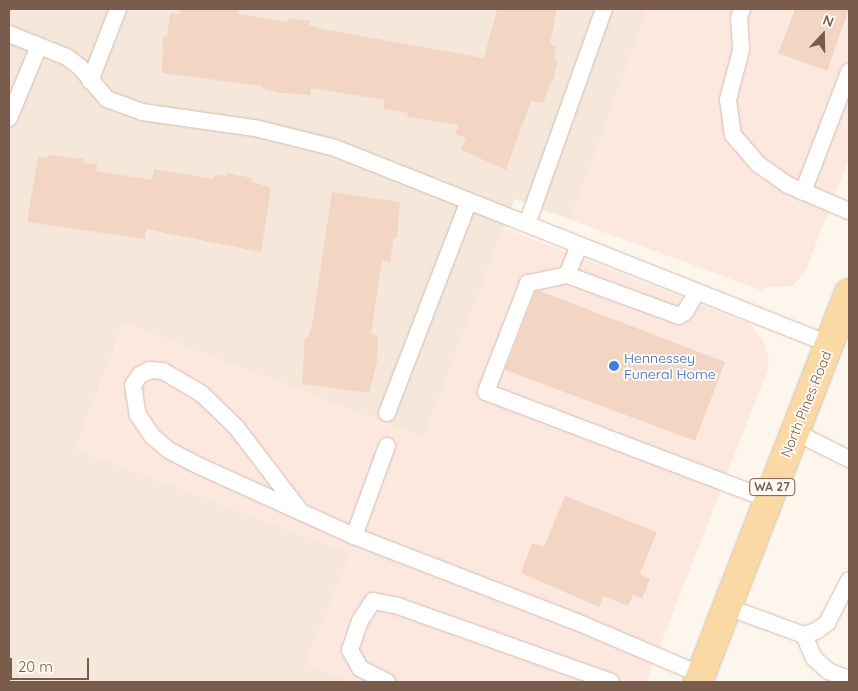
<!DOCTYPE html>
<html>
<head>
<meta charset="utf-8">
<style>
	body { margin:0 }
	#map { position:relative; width:858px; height:691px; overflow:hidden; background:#fdf6ec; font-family:Quicksand,sans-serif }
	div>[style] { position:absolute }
	.residential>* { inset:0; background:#f5e8da }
	.commercial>* { inset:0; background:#fde8e0 }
	.building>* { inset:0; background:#f3d5c3 }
	.roads { filter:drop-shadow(0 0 1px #d1beb0) drop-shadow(0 0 1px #d1beb0) }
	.service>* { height:16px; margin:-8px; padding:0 8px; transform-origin:8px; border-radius:8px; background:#fff }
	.primary>* { height:28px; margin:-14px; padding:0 14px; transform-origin:14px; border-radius:14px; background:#fbd9a5 }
	.dots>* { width:14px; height:14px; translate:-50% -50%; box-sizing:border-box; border:2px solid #fffaf3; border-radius:50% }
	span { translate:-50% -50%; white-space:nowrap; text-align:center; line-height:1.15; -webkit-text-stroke:4px #fffaf3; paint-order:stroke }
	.shield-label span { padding:1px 4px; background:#fffaf3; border:1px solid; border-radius:4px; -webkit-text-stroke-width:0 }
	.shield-label { font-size:12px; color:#7a5c4d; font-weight:700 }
	.shop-label { font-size:14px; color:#366cbe }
	.left { translate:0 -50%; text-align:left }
	.street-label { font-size:14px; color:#7a5c4d }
	.frame { position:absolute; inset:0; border:10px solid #7a5c4d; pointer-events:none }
	.north { position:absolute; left:798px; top:10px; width:50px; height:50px; -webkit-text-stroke:4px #fffaf3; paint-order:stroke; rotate:21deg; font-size:14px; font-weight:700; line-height:20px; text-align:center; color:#7a5c4d }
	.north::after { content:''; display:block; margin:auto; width:18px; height:22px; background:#7a5c4d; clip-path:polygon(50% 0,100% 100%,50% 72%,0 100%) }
	.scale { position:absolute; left:10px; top:658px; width:79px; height:22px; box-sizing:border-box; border:2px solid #7a5c4d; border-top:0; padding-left:6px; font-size:15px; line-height:18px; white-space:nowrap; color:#7a5c4d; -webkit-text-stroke:4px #fffaf3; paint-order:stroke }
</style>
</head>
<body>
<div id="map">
	<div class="residential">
		<i style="clip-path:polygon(9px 9px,648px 9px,571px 220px,515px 199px,424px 438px,124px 324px,76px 449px,351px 553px,306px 664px,353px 682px,9px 682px)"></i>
	</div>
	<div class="commercial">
		<i style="clip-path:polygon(648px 9px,849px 9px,849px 158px,805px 272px,793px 286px,765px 287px,763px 291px,571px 220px)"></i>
		<i style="clip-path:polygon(504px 228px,750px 324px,765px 344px,769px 359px,767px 371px,646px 682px,353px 682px,306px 665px,350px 553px,76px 449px,125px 323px,424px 438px)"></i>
	</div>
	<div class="building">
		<i style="clip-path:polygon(180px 9px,239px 9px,239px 14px,288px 22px,289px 18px,310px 21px,309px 25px,322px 29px,484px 58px,497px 9px,557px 9px,550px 44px,556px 46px,554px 59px,558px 60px,553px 81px,551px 81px,543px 103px,531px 101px,506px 170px,461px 150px,466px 138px,455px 134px,458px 125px,407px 117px,408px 113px,383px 109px,385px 100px,311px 88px,310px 95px,283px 93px,262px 89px,262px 86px,162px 73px,163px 37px,167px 37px,170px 13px,179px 14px)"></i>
		<i style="clip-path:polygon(795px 9px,849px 9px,827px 71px,778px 53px)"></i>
		<i style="clip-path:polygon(48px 155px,84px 159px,84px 163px,97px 164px,96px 171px,152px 180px,154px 169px,214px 179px,215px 175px,227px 176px,227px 173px,252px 178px,251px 181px,271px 188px,261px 252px,146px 229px,145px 239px,27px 222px,38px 157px,48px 158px)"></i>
		<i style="clip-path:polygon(332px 192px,400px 202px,397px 238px,394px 237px,390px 262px,382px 260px,371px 334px,378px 336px,377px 362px,369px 393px,302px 384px,305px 337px,308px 338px,312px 325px)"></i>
		<i style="clip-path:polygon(540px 291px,725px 362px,695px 441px,505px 370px,535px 292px)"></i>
		<i style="clip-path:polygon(565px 496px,657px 532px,640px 574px,650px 579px,642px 599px,633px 595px,628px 606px,603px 596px,599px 607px,521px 573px,532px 543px,544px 547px)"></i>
	</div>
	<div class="roads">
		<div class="service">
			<i style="left:742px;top:9px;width:9px;rotate:108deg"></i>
			<i style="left:739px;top:18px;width:32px;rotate:86deg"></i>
			<i style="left:741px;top:50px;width:52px;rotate:104.6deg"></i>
			<i style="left:728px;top:100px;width:35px;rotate:82deg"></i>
			<i style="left:733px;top:135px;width:38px;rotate:49deg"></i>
			<i style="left:758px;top:164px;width:37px;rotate:35deg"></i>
			<i style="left:788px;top:185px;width:66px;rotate:23.1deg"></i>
			<i style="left:9px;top:34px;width:62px;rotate:21.6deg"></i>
			<i style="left:67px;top:57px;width:16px;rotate:38deg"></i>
			<i style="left:80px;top:67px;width:42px;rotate:49.8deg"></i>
			<i style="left:107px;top:99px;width:37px;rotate:20deg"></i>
			<i style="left:142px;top:112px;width:114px;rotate:8.1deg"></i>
			<i style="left:255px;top:128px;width:82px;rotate:14deg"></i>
			<i style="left:335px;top:148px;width:531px;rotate:21.64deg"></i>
			<i style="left:90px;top:81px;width:77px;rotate:-68.7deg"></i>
			<i style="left:9px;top:118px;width:78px;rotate:-67.4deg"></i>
			<i style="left:803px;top:192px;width:129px;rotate:-69deg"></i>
			<i style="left:527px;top:224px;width:228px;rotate:-70.3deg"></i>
			<i style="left:567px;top:275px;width:32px;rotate:-68deg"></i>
			<i style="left:697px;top:292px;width:23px;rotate:121deg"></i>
			<i style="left:685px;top:312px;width:7px;rotate:146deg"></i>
			<i style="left:679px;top:316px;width:119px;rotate:-159.9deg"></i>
			<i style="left:567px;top:275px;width:40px;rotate:168deg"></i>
			<i style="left:528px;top:283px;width:117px;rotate:111.1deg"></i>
			<i style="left:486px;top:392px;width:302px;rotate:20.8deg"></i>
			<i style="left:387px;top:413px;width:227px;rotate:-68.9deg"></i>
			<i style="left:795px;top:432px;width:60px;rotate:26.6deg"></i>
			<i style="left:387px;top:446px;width:96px;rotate:110.1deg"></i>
			<i style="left:354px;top:536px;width:239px;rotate:21.1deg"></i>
			<i style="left:577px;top:622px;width:135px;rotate:23.1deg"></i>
			<i style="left:301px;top:512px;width:107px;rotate:-127.4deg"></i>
			<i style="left:236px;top:427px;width:47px;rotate:-135.9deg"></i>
			<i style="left:202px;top:394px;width:45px;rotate:-149.5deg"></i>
			<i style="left:163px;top:371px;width:13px;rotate:-176deg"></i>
			<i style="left:150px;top:370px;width:11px;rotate:153deg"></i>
			<i style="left:140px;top:375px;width:12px;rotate:125deg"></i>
			<i style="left:133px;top:385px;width:30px;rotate:81deg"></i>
			<i style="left:138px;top:415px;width:25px;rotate:56deg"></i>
			<i style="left:152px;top:436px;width:23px;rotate:40deg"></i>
			<i style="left:170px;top:451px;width:30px;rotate:27deg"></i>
			<i style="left:197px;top:465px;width:114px;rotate:24.3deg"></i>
			<i style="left:301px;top:512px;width:58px;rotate:24.4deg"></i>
			<i style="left:727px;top:607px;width:82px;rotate:20deg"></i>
			<i style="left:804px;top:635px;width:13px;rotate:-18deg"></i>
			<i style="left:816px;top:631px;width:14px;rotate:-36deg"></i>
			<i style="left:827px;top:623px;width:48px;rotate:-62.9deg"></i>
			<i style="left:804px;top:635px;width:25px;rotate:67deg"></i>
			<i style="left:814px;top:658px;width:19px;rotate:43deg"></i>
			<i style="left:828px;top:671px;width:22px;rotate:21deg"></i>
			<i style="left:387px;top:682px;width:30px;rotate:-153deg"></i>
			<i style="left:360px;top:668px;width:21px;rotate:-119deg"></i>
			<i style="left:350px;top:650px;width:31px;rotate:-71deg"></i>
			<i style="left:360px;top:621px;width:24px;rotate:-57deg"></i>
			<i style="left:373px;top:601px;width:25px;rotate:11deg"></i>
			<i style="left:398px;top:606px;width:226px;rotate:19.6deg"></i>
		</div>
		<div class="primary">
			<i style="left:698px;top:682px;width:417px;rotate:-68.8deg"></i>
		</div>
	</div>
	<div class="dots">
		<i style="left:614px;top:366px;background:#3f7fe0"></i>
	</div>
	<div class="shield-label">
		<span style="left:772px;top:487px">WA 27</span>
	</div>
	<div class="shop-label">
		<span class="left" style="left:624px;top:366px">Hennessey<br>Funeral Home</span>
	</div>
	<div class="street-label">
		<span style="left:806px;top:404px;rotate:-68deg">North Pines Road</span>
	</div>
	<div class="frame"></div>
	<div class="north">N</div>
	<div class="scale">20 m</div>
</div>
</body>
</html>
